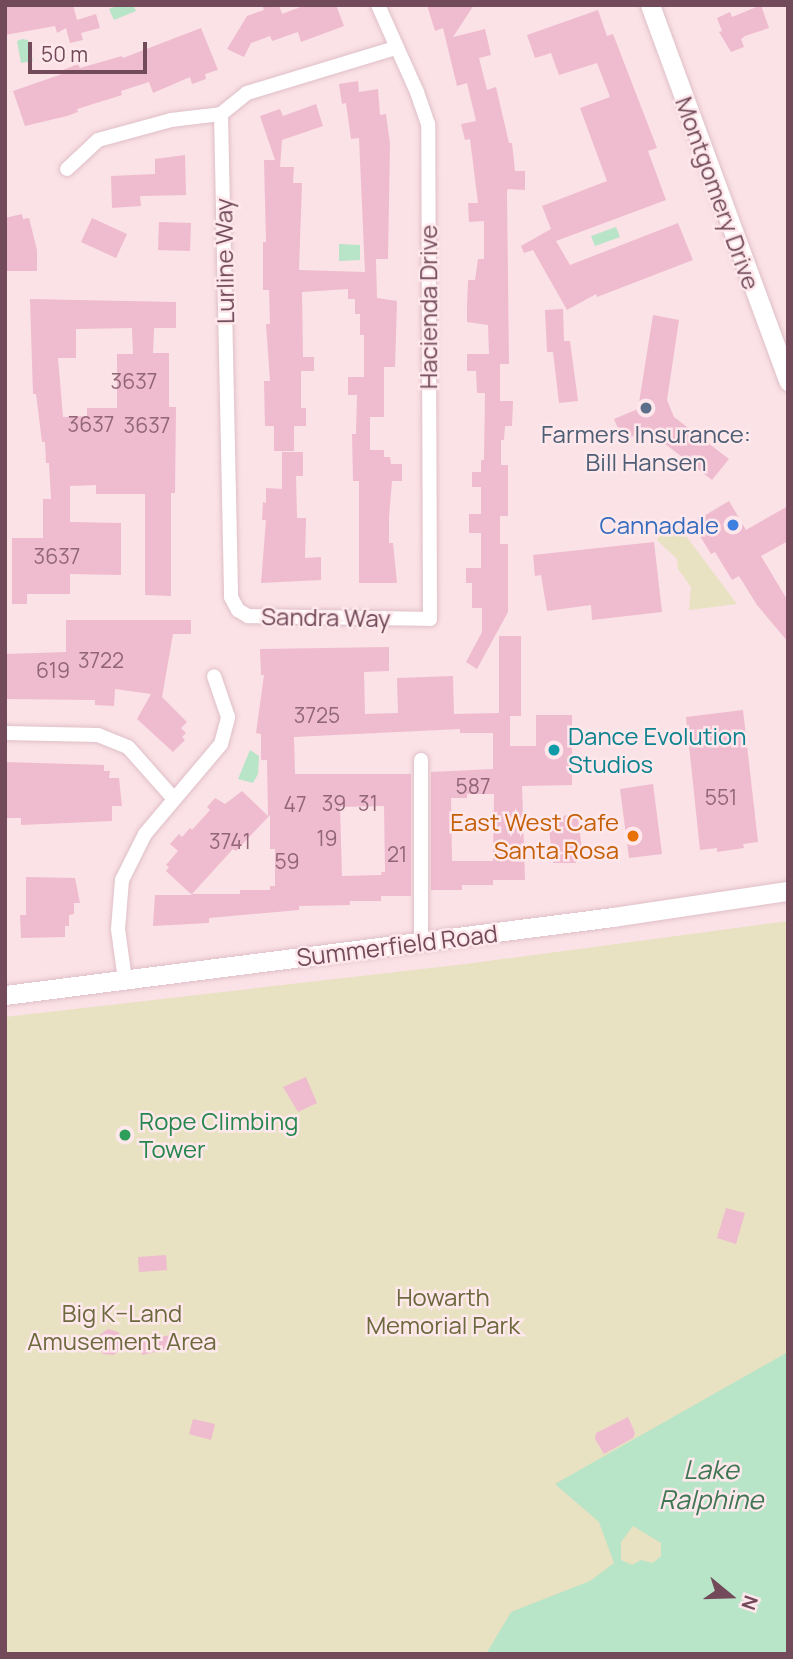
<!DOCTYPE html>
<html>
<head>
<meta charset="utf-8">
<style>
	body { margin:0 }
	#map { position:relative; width:793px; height:1659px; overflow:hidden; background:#fbe2e6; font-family:Manrope,sans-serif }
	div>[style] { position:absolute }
	.green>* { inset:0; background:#e8e1c2 }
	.water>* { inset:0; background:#b8e4c8 }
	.building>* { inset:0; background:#efbbcf }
	.roads { filter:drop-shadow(0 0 2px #dfbfc8) drop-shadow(0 0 2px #dfbfc8) }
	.street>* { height:14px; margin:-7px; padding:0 7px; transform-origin:7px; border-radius:7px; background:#fff }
	.secondary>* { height:19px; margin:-9.5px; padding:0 9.5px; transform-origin:9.5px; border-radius:9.5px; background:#fff }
	.dots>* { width:19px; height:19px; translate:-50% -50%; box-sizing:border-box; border:4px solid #fee8ec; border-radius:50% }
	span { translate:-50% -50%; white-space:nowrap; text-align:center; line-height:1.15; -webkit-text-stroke:5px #fee8ec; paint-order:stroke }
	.number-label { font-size:21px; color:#916677 }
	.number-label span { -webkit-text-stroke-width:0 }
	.street-label { font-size:24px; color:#724a5a }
	.service-label { font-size:24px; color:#4e5e75 }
	.shop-label { font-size:24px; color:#366cbe }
	.right { translate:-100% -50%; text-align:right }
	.culture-label { font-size:24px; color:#0d838f }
	.left { translate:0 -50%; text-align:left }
	.food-label { font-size:24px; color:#c56008 }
	.leisure-label { font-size:24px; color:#27864d }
	.park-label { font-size:24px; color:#6c693d }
	.water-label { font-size:26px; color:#3f7754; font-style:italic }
	.frame { position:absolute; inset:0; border:7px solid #724a5a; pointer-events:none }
	.north { position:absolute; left:695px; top:1561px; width:70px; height:70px; -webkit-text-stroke:5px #fee8ec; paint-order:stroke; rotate:109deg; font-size:19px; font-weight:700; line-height:28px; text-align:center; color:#724a5a }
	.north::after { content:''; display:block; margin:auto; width:24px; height:32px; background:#724a5a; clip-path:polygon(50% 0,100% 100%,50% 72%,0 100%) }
	.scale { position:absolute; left:28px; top:42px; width:119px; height:32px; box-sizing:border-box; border:4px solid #724a5a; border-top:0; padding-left:9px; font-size:21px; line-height:24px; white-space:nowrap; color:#724a5a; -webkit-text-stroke:5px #fee8ec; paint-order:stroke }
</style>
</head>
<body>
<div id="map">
	<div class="green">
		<i style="clip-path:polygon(680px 528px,737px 604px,689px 610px,691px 587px,678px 569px,677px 559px,657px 540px,661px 533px)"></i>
		<i style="clip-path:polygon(788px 921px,788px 1654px,5px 1654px,5px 1017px,466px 964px)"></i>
	</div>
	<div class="water">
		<i style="clip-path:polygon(119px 5px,133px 5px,136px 11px,114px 20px,109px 9px)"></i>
		<i style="clip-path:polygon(22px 39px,28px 40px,33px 61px,21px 63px,17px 41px)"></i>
		<i style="clip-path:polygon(616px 227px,620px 237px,595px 246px,591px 236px)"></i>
		<i style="clip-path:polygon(339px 244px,360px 245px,360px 260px,339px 261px)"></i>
		<i style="clip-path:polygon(250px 750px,259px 756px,258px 774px,253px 783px,238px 779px)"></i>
		<i style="clip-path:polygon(evenodd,788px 1352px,788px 1654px,486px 1654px,511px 1612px,590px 1581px,614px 1563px,599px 1522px,555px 1484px,788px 1352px,633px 1526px,661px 1543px,661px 1556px,653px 1563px,641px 1560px,632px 1565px,621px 1560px,621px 1542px,633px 1526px)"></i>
	</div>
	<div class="building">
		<i style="clip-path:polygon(5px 5px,73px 5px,77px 20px,96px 14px,100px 28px,81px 33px,83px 40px,70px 43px,66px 28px,57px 33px,55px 26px,5px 35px)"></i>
		<i style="clip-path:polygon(262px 5px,279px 5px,282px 14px,306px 5px,336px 5px,344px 26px,301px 42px,298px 32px,272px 41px,270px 36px,251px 43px,244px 57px,227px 49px,247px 16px,264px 10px)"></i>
		<i style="clip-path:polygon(427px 5px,474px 5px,453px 37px,485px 29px,491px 55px,479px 58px,487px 90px,496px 87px,509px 143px,512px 143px,515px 171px,525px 171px,525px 190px,508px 189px,507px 192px,509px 364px,500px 364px,500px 401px,513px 401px,512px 426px,505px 426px,504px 440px,501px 440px,501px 465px,508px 465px,508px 516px,500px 516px,500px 544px,508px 544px,508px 612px,477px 669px,466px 662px,482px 632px,482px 608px,472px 608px,472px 583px,466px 583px,466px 568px,481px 568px,481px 533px,469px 533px,469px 514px,481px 514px,481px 487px,472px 487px,472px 472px,481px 472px,481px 460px,484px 460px,485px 393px,477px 393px,476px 371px,467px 371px,467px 354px,489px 354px,488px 325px,467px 322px,467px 306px,468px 280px,475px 280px,478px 259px,484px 259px,484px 221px,469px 222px,468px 203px,478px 203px,470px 139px,465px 140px,461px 124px,476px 121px,467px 83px,457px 86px,443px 28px,435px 31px)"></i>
		<i style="clip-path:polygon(761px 5px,769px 28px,745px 36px,741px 39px,744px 47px,731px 52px,719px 32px,722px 31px,717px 18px,730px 12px,732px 17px)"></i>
		<i style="clip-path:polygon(598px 10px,607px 36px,613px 34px,657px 148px,648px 151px,666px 200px,556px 241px,570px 265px,678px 223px,693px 260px,597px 297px,596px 294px,567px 310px,533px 250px,524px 253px,521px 246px,551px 229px,542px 206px,607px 181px,580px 108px,610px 97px,597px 63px,559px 75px,551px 53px,535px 58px,527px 35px)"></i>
		<i style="clip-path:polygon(201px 28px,218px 70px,205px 74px,206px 79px,192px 84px,190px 77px,153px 93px,149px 82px,121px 91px,122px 95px,77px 109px,78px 112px,67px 116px,25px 126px,13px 91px,62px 74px,61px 71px,78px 64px,80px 68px,122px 56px,123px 58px)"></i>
		<i style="clip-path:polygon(358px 81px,359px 92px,378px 89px,380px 115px,386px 114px,390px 144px,388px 259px,376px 259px,377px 298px,397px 301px,395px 367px,384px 367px,384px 417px,370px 417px,370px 450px,384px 450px,384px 457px,390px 457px,391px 464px,402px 464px,402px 481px,392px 481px,389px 517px,389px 543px,393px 543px,397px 583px,359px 583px,359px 481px,353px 481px,352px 434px,356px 434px,357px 395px,348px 395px,348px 377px,364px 377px,364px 335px,360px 335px,360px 314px,355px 314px,355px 299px,348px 299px,348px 289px,302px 292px,303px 357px,314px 357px,314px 371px,301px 371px,301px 408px,306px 408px,306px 426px,294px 426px,294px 451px,274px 451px,274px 426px,265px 426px,264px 381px,270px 381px,266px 324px,270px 324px,269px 290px,263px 290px,263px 242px,266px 242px,264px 160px,275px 160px,260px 116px,280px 109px,283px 116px,316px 104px,323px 126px,282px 140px,280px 167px,294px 167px,293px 183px,302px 183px,299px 270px,365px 272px,359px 138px,351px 139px,346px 103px,342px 104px,339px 84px)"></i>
		<i style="clip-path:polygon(185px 155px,186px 195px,140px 196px,141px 206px,112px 208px,111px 176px,155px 174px,155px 159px)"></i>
		<i style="clip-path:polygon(22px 214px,23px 219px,29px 218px,37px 250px,37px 271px,5px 271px,5px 218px)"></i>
		<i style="clip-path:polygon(92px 218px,127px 234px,116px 258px,81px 242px)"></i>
		<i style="clip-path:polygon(159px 222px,191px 223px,190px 251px,158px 250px)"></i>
		<i style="clip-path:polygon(evenodd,30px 299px,176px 302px,176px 328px,154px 328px,153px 353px,169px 353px,169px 407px,176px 407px,175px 493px,171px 493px,171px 596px,145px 595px,145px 494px,96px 494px,96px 485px,70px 486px,70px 522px,121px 523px,121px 575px,70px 574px,70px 594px,27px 594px,27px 604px,12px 604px,12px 538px,43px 538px,43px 499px,51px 499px,49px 463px,46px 463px,45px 442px,42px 442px,36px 394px,33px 394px,30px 299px,132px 328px,133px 354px,117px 354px,117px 408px,87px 408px,87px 416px,63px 417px,58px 358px,76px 358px,76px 329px,132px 328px)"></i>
		<i style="clip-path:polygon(563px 309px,564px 341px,570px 341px,578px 401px,559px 403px,553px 352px,547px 352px,545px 310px)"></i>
		<i style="clip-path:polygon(653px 315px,679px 320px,667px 400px,674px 417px,729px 459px,712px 480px,647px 430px,623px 440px,614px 419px,638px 409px)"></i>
		<i style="clip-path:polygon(282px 452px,303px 452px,303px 476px,296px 476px,297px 518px,306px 518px,305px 558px,321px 557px,321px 580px,261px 583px,266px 520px,262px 520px,263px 502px,266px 503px,266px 488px,282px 489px)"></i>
		<i style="clip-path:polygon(729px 501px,746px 530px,788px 506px,788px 541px,761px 556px,788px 601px,788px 642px,757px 605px,739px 576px,732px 580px,715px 552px,711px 554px,692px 523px)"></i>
		<i style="clip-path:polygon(654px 542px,662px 612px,592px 620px,591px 605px,547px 611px,541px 575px,535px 576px,533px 555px)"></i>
		<i style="clip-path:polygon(66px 620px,191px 620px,191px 634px,173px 634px,162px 697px,187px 722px,181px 728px,186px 733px,182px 737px,185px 740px,173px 752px,137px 719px,151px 694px,115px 689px,114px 706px,95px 705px,95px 700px,5px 699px,5px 654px,66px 652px)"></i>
		<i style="clip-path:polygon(evenodd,499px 636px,521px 636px,521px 716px,510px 716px,510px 746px,536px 746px,536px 715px,572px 715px,572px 785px,522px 786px,525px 880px,493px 880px,493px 885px,462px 885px,462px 890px,431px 890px,431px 772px,493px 769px,493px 733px,460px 733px,460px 729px,294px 737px,295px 774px,411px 774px,411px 896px,381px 896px,381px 901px,350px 901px,350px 905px,299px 906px,299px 910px,209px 918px,209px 923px,153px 926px,155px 895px,192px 895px,166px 871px,169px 867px,166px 865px,178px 851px,170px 844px,179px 834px,182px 837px,190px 828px,192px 830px,210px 810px,207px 807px,215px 798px,225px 804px,242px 791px,268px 816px,267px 760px,261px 760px,261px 734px,256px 733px,264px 675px,261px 675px,260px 649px,389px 647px,389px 671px,364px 672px,365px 714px,398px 713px,397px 678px,453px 676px,454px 714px,499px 713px,499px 636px,467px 794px,494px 794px,493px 861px,452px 861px,451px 798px,467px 798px,467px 794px,499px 636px,384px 806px,385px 872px,381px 872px,382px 875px,342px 876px,340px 807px,384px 806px,499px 636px,270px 815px,270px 849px,275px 849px,275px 886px,270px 886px,270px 890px,240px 890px,240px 894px,192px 894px,233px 849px,236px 851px,270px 815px)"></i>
		<i style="clip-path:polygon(743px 710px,758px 842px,743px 844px,744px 848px,717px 852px,717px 848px,700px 850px,686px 717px)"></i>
		<i style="clip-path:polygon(5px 762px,104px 765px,104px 771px,110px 771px,109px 778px,119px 778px,122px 806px,112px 806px,112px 821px,21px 825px,21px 818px,5px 818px)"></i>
		<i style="clip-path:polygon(653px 784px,662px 854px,629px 858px,620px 789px)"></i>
		<i style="clip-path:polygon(571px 814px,571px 817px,578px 817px,583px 859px,576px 860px,576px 863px,553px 863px,548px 820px)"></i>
		<i style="clip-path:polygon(26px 877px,75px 878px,80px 903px,74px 903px,74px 914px,69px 915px,69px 926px,65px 926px,65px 937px,21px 938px,20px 915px,26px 915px)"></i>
		<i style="clip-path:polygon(306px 1077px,317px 1103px,298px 1112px,283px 1087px)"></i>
		<i style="clip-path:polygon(726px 1208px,745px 1213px,736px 1244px,717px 1238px)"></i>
		<i style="clip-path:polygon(166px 1255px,167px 1270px,139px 1272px,138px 1257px)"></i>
		<i style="clip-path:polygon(108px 1329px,118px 1332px,126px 1344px,114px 1355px,103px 1354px,97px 1345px,99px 1335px)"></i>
		<i style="clip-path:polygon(170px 1335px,173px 1348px,142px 1355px,139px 1342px)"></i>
		<i style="clip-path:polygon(628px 1417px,635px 1433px,633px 1438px,604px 1454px,595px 1439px,596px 1433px)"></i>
		<i style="clip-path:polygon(193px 1419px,215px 1424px,211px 1440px,189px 1434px)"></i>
	</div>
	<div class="roads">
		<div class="street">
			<i style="left:221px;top:114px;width:483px;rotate:88.8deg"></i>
			<i style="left:231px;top:597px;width:15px;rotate:62deg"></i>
			<i style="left:238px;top:610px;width:12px;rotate:31deg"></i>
			<i style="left:248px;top:616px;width:182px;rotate:0.9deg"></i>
			<i style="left:430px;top:619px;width:495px;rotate:-90.2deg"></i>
			<i style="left:428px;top:124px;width:34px;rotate:-109deg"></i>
			<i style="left:417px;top:92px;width:95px;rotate:-114.1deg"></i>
			<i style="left:221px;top:114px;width:33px;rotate:-39deg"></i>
			<i style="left:247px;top:93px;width:155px;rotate:-16.9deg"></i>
			<i style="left:67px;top:169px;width:42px;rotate:-43.1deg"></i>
			<i style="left:98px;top:140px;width:76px;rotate:-15.3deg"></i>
			<i style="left:171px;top:120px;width:50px;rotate:-6.8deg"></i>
			<i style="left:5px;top:733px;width:93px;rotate:1.2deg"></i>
			<i style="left:98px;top:735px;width:32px;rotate:22deg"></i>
			<i style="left:128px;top:747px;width:69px;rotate:48.5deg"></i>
			<i style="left:421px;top:941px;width:181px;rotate:-90deg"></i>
			<i style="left:125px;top:980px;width:51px;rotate:-97.8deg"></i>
			<i style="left:118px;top:929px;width:49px;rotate:-85.3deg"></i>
			<i style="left:122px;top:880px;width:51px;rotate:-63.4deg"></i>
			<i style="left:145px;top:834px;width:118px;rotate:-49.8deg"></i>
			<i style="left:221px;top:744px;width:28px;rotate:-75deg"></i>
			<i style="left:228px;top:717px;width:43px;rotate:-108.9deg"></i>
		</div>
		<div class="secondary">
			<i style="left:650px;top:5px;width:401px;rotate:69.8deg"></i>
			<i style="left:5px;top:995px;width:613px;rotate:-7.31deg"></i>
			<i style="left:613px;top:917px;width:177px;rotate:-8.5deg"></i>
		</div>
	</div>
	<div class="dots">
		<i style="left:646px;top:408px;background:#5c6f8a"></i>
		<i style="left:733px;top:525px;background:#3f7fe0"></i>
		<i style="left:554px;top:750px;background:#0f9aa8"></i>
		<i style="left:633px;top:836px;background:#e8710a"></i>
		<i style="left:125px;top:1135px;background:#2e9e5b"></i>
	</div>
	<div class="number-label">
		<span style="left:134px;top:381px">3637</span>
		<span style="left:91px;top:424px">3637</span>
		<span style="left:147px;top:425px">3637</span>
		<span style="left:57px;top:556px">3637</span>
		<span style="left:101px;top:660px">3722</span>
		<span style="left:53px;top:670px">619</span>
		<span style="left:317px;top:715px">3725</span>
		<span style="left:473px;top:786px">587</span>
		<span style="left:721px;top:797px">551</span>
		<span style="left:334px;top:803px">39</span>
		<span style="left:368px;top:803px">31</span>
		<span style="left:295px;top:804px">47</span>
		<span style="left:327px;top:838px">19</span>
		<span style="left:230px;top:841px">3741</span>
		<span style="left:397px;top:854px">21</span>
		<span style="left:287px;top:861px">59</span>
	</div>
	<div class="street-label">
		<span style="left:718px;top:193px;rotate:70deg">Montgomery Drive</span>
		<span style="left:224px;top:261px;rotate:-91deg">Lurline Way</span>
		<span style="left:428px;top:307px;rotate:-90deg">Hacienda Drive</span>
		<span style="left:326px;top:617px;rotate:1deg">Sandra Way</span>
		<span style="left:397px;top:945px;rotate:-7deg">Summerfield Road</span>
	</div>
	<div class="service-label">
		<span style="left:646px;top:448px">Farmers Insurance:<br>Bill Hansen</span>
	</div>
	<div class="shop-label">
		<span class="right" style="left:719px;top:525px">Cannadale</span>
	</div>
	<div class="culture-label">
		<span class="left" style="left:568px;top:750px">Dance Evolution<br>Studios</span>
	</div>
	<div class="food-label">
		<span class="right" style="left:619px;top:836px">East West Cafe<br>Santa Rosa</span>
	</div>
	<div class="leisure-label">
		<span class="left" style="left:139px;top:1135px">Rope Climbing<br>Tower</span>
	</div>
	<div class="park-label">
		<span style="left:443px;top:1311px">Howarth<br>Memorial Park</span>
		<span style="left:122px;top:1327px">Big K–Land<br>Amusement Area</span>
	</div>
	<div class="water-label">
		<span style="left:711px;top:1485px">Lake<br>Ralphine</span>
	</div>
	<div class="frame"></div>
	<div class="north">N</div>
	<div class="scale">50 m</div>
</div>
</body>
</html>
